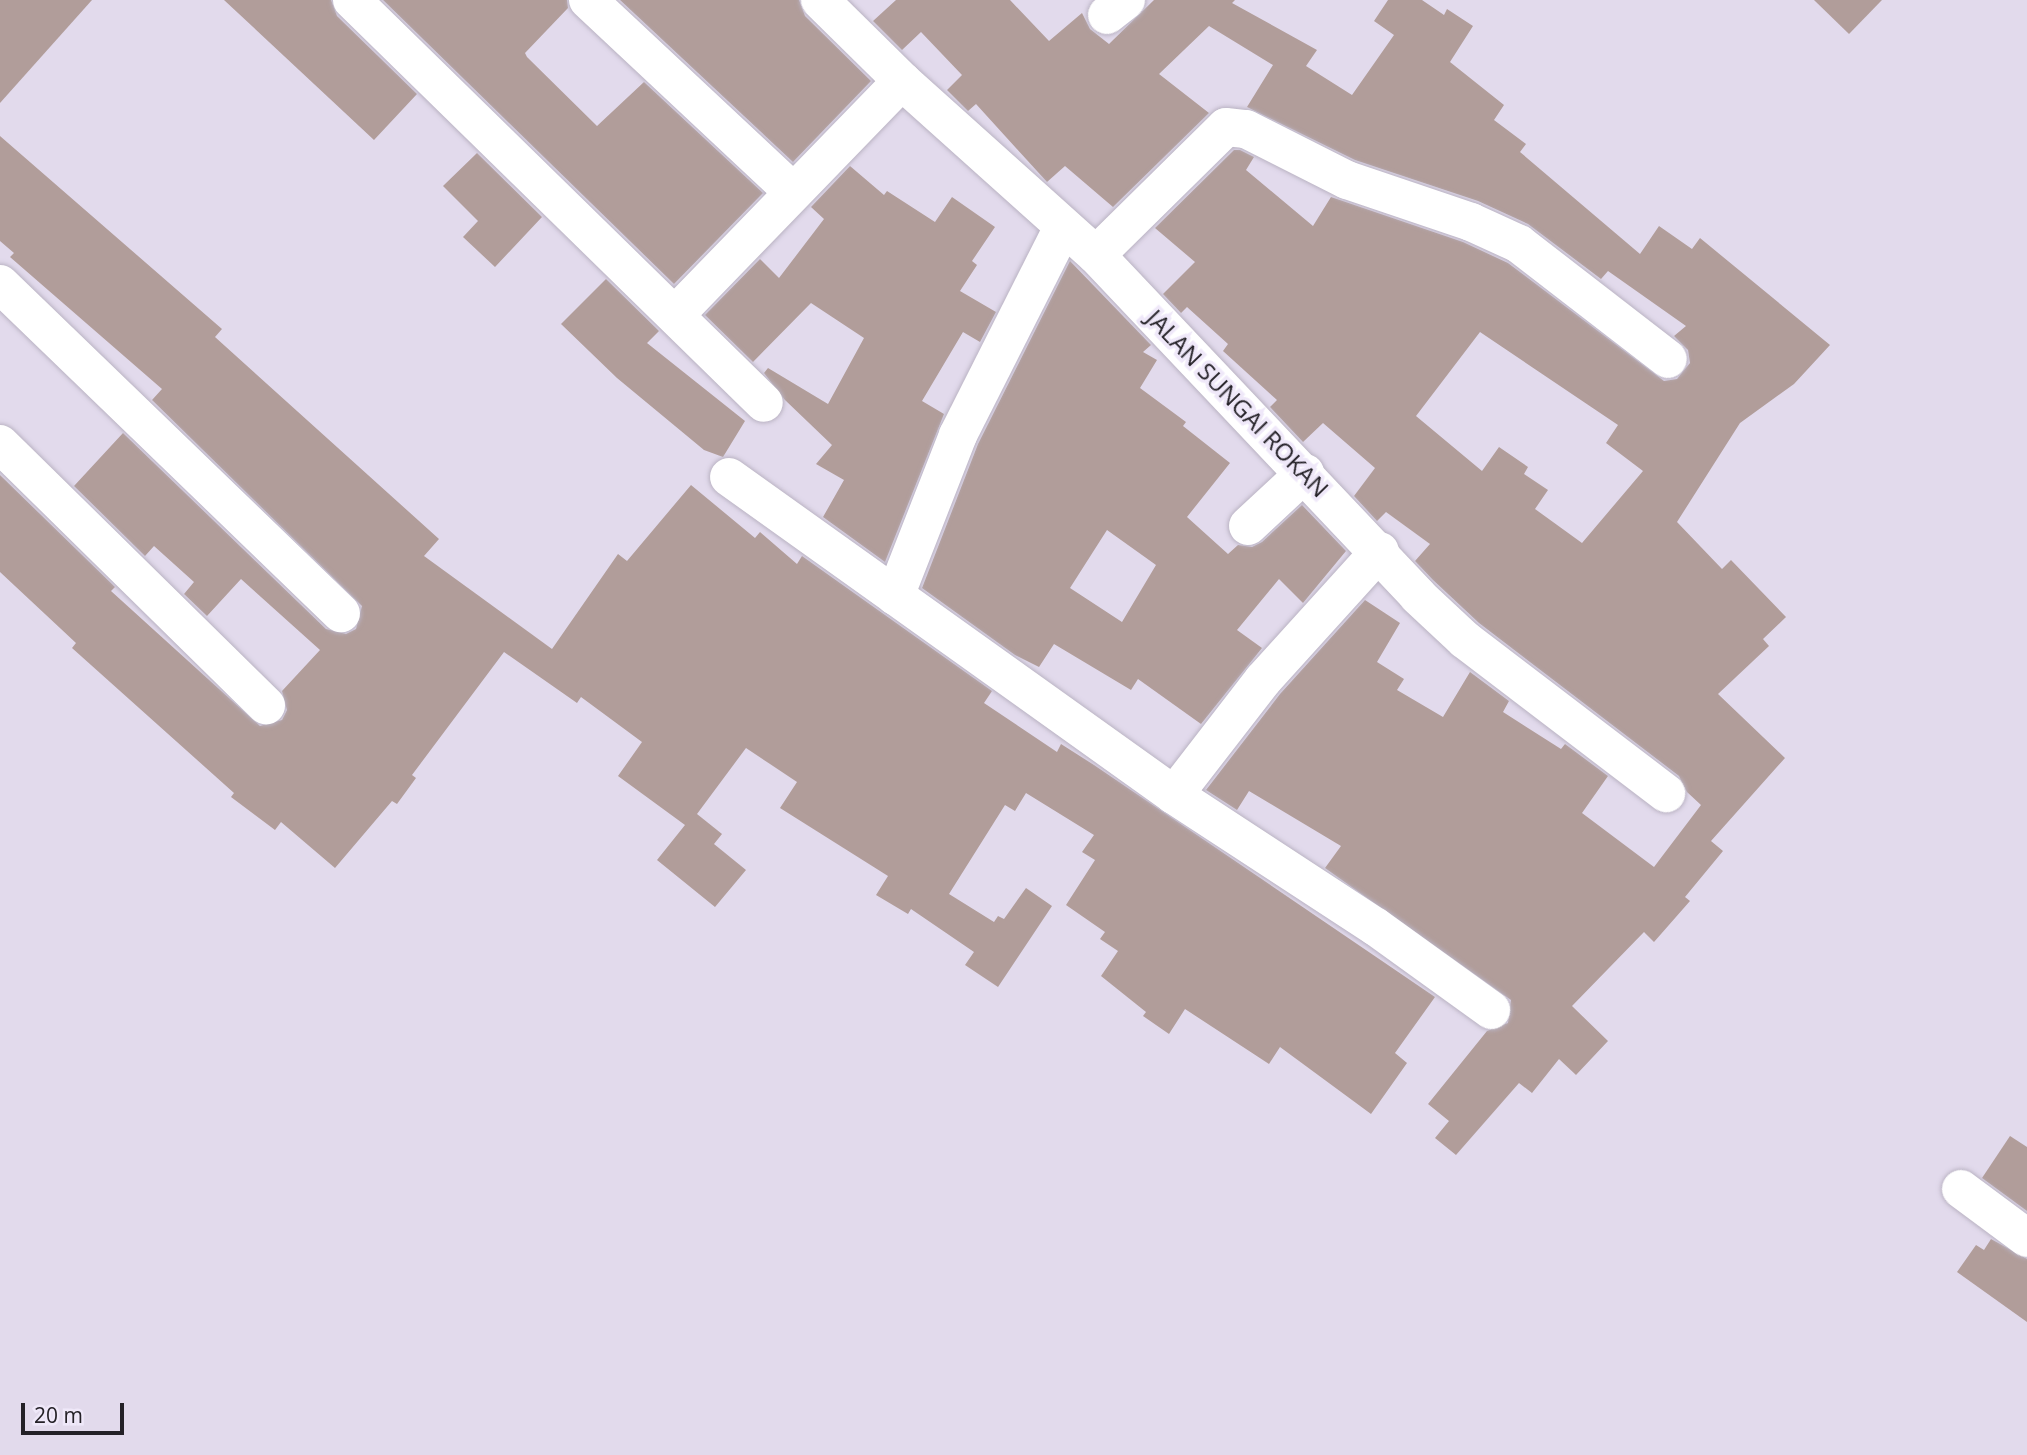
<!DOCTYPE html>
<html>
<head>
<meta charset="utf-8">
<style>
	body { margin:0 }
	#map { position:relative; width:2027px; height:1455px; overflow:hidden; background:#e2daec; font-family:"Open Sans",sans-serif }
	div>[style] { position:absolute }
	.building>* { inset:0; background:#b19d9a }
	.roads { filter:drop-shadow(0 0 2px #bab3c3) drop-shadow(0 0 2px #bab3c3) }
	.street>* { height:38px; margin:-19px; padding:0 19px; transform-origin:19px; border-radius:19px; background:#fff }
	span { translate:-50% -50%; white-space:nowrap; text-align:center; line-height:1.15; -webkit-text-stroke:7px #efe8f9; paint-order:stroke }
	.street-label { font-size:24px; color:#242127 }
	.scale { position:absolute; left:21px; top:1403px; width:103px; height:32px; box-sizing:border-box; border:4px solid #242127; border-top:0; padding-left:9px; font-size:21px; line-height:24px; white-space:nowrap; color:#242127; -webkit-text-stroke:5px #efe8f9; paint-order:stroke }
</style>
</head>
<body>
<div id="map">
	<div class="building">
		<i style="clip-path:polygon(0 0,92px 0,0 103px)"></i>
		<i style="clip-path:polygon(224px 0,331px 0,337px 16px,417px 94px,374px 140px)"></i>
		<i style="clip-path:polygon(383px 0,567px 0,568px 8px,525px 53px,527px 57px,597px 126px,644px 82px,763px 193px,674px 284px)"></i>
		<i style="clip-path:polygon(620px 0,799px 0,805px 16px,871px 81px,793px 162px)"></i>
		<i style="clip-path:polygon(evenodd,896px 0,1010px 0,1049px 41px,1082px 13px,1090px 29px,1109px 44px,1154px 0,1235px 0,1232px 3px,1317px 50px,1306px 66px,1352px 95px,1394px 35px,1374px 21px,1388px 0,1422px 0,1444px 15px,1447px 9px,1473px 26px,1450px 62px,1504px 105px,1494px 120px,1526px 144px,1520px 152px,1640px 254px,1659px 226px,1692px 249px,1700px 238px,1830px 345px,1794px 384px,1740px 423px,1677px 522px,1722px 569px,1731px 560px,1786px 617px,1763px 639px,1769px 646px,1718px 694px,1785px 758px,1711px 841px,1723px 851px,1685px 897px,1690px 901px,1654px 942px,1644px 932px,1572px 1006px,1608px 1041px,1576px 1075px,1559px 1059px,1532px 1093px,1519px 1083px,1456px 1155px,1435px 1138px,1449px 1121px,1428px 1104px,1487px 1031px,1508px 1023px,1511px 1000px,1325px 868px,1341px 846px,1249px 791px,1237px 810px,1206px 790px,1280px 694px,1365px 600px,1400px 623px,1377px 662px,1404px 679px,1397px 690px,1443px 717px,1470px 672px,1509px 701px,1503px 712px,1561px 749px,1565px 744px,1608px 776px,1582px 813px,1654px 867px,1701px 805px,1687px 792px,1679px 776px,1479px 623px,1433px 580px,1415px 561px,1430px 544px,1386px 512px,1377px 521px,1354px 496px,1375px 468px,1323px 423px,1303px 442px,1270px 407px,1277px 400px,1223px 351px,1228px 344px,1187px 307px,1181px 313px,1163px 294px,1195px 262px,1155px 228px,1234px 150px,1240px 150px,1254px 157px,1246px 170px,1313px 226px,1331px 197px,1463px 242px,1508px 263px,1664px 381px,1677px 379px,1690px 363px,1688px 350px,1674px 336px,1686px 326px,1608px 271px,1601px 279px,1528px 224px,1478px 201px,1355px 160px,1247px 107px,1273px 65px,1209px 26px,1159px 74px,1209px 113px,1113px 207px,1065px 166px,1047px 182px,976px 104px,968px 111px,947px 90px,962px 75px,921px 32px,902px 50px,873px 21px,896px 0,1480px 332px,1618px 425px,1606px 443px,1643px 471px,1582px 543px,1535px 509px,1548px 490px,1524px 474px,1528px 467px,1499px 447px,1482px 471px,1416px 416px,1480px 332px)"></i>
		<i style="clip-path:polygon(1814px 0,1882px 0,1849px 34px)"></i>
		<i style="clip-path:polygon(0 136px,222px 329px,215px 337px,439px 539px,424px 556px,552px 649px,618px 554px,627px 561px,691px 485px,755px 538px,760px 532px,797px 564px,802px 556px,992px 691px,984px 703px,1057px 752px,1061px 744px,1094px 765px,1435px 997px,1395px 1053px,1407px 1063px,1371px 1114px,1280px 1047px,1269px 1064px,1185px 1009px,1169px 1034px,1143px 1016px,1146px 1012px,1101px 976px,1118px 951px,1100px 939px,1105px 932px,1066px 905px,1095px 860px,1082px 852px,1094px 835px,1026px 793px,1015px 811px,1005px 805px,949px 894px,994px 922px,998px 916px,1004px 919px,1026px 888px,1052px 906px,998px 987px,965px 965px,974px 952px,911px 909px,908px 914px,876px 895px,888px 876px,780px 808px,797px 782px,746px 748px,697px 814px,722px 834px,714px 844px,746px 870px,715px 907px,657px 860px,685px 825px,618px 776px,642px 742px,581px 697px,577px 703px,504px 652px,412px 775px,416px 778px,397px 804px,392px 801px,335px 868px,281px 822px,275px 830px,231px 797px,234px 793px,72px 648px,76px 643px,0 572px,0 475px,115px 587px,111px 591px,260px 726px,282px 720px,287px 710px,282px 691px,320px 650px,241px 579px,207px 616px,184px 594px,194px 582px,154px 546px,145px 556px,74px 486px,123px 433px,326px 629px,346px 634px,356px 629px,362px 606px,152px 400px,162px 389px,10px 257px,14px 253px,0 241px)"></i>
		<i style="clip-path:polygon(477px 153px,542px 217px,495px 267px,463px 237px,478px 221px,443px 186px)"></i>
		<i style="clip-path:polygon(850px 166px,884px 195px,887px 191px,935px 222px,952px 197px,995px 227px,972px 261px,977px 265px,960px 291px,996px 312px,980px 342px,963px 332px,922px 401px,944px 414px,885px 562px,823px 517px,844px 480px,816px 464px,832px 445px,785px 400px,764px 373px,768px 368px,828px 404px,864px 338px,811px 303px,753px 362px,705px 315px,760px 259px,779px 278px,824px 219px,811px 207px)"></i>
		<i style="clip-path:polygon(evenodd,1070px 261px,1151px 345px,1143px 352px,1157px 360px,1140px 388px,1186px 422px,1183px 426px,1230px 463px,1187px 517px,1228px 554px,1238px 545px,1252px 547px,1262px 542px,1302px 505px,1346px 551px,1303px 603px,1279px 579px,1237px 630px,1262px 648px,1201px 724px,1138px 679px,1131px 690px,1054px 644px,1039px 667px,1015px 655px,922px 588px,978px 444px,1070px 261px,1107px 530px,1156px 565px,1122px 622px,1070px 588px,1107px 530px)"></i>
		<i style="clip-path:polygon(606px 279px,659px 331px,647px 343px,745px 421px,723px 457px,704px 450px,617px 378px,561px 324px)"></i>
		<i style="clip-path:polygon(2010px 1136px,2027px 1147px,2027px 1211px,1982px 1178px)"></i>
		<i style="clip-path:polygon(1991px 1239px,2027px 1259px,2027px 1322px,1957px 1272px,1976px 1245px,1984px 1250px)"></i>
	</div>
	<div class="roads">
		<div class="street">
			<i style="left:352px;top:0;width:576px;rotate:44.37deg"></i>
			<i style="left:588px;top:0;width:279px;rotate:43.1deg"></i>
			<i style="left:820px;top:0;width:115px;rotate:44.6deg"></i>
			<i style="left:902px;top:81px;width:261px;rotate:41.9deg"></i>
			<i style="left:1096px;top:255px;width:469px;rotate:46.6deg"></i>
			<i style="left:1418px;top:596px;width:64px;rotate:43.1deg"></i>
			<i style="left:1465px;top:640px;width:253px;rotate:37.3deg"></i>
			<i style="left:1107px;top:15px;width:24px;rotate:-38deg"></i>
			<i style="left:1096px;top:255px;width:182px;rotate:-44.6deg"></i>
			<i style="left:1226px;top:127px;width:20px;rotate:6deg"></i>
			<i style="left:1246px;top:129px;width:113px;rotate:26.8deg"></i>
			<i style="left:1347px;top:180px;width:131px;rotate:18.7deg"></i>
			<i style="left:1471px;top:222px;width:53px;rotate:24.6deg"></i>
			<i style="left:1519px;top:244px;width:188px;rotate:37.7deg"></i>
			<i style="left:0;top:284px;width:474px;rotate:44deg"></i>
			<i style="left:675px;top:315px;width:326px;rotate:-45.9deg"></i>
			<i style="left:0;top:444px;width:373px;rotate:44.5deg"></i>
			<i style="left:729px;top:477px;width:547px;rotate:35.55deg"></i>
			<i style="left:1174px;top:795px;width:241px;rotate:33.2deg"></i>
			<i style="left:1376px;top:927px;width:142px;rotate:35.8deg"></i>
			<i style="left:1248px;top:526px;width:78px;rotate:-42.9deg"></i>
			<i style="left:895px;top:596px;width:173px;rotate:-68.6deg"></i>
			<i style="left:958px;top:435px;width:233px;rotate:-63.2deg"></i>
			<i style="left:1174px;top:795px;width:145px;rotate:-52.3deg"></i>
			<i style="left:1263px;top:680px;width:174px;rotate:-47.8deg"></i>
			<i style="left:1961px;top:1189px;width:82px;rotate:36.6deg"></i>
		</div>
	</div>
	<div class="street-label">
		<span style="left:1238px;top:403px;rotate:46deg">JALAN SUNGAI ROKAN</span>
	</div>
	<div class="scale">20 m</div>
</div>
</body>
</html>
